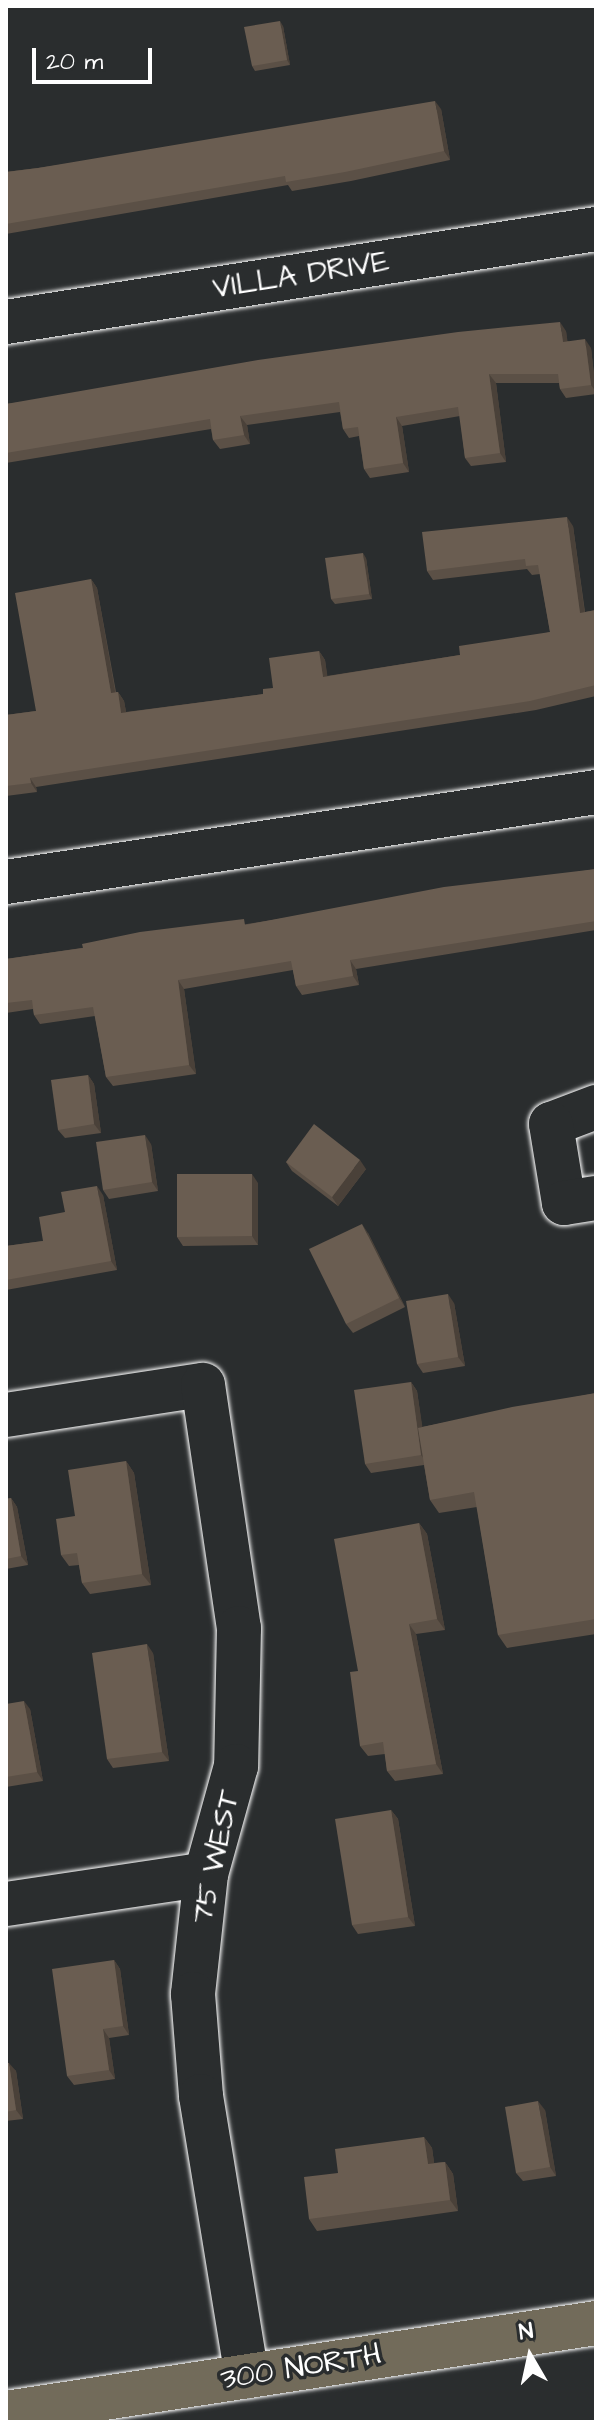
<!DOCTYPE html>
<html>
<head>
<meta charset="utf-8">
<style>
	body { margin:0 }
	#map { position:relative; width:602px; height:2428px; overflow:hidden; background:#2a2d2e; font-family:"Architects Daughter",sans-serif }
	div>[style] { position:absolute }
	.roads { filter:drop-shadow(0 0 2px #fff) drop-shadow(0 0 2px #fff) }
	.minor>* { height:44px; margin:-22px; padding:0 22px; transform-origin:22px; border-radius:22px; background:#2a2d2e }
	.major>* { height:44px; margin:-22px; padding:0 22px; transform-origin:22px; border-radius:22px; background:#726b5a }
	.wall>* { inset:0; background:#5b5046 }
	.shaded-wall>* { inset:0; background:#4a4139 }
	.building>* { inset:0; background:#6a5d51 }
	span { translate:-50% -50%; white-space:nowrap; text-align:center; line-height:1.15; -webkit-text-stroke:7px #2a2d2e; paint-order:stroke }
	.street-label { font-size:30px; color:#fff }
	.frame { position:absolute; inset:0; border:8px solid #fff; pointer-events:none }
	.north { position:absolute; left:490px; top:2316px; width:80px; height:80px; -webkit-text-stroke:6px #2a2d2e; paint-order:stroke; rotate:351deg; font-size:22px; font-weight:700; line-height:32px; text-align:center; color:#fff }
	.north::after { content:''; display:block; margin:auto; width:28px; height:36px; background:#fff; clip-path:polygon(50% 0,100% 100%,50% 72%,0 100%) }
	.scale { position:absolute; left:32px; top:48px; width:120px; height:36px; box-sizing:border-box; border:4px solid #fff; border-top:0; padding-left:10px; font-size:24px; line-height:28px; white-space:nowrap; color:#fff; -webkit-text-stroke:6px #2a2d2e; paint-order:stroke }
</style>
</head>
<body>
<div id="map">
	<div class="roads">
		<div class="minor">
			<i style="left:6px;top:322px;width:597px;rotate:-8.96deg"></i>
			<i style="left:6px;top:882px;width:597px;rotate:-8.67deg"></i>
			<i style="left:596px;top:1107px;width:48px;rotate:159.3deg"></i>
			<i style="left:551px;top:1124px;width:80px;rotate:80.7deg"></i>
			<i style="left:564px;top:1203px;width:32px;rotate:-9deg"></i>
			<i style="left:6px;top:1415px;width:199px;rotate:-8.7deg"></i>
			<i style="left:203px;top:1385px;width:246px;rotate:81.6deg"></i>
			<i style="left:239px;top:1628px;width:138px;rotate:91.2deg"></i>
			<i style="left:236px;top:1766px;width:112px;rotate:105.5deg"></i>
			<i style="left:206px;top:1874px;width:121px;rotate:96.2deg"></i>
			<i style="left:193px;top:1994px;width:102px;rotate:85.5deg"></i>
			<i style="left:201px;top:2096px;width:284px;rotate:80.7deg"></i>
			<i style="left:6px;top:1904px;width:202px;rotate:-8.5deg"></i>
		</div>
		<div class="major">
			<i style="left:6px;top:2413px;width:597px;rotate:-8.67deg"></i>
		</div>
	</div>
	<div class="wall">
		<i style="clip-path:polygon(283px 26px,290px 65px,255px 71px,252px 66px)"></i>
		<i style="clip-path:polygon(441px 109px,450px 160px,351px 181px,292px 191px,288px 185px,6px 234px,6px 172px,38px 168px)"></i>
		<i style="clip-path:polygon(566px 331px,567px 341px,591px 348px,596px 394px,566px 398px,560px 389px,559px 383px,496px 383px,506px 462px,471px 466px,465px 458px,460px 416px,402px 426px,409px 472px,370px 478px,364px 469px,359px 436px,349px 438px,343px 429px,340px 412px,247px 425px,250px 444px,220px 449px,213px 440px,211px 429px,6px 463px,6px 404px)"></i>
		<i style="clip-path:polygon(573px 526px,585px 612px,596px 610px,596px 696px,536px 710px,36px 787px,37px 792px,6px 796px,6px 715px,36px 711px,91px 579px,97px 588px,116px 692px,118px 692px,124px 701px,126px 712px,263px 694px,273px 688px,319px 651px,325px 660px,327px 676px,460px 655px,550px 632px,540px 574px,532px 575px,527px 569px,433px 580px,427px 571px)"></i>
		<i style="clip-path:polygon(366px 558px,372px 599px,335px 604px,331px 599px)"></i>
		<i style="clip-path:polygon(596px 869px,596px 930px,356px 969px,359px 985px,302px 995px,296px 986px,293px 970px,184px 989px,196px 1074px,113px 1086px,106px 1077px,95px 1016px,40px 1024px,34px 1015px,33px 1009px,6px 1013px,6px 959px,247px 924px)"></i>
		<i style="clip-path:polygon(88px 1075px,94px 1084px,101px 1133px,65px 1138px,58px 1130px)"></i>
		<i style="clip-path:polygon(151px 1144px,158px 1191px,109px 1199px,103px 1190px)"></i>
		<i style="clip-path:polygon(286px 1162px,366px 1169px,338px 1206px,292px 1171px)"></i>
		<i style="clip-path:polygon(258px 1183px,258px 1245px,183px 1246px,177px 1237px)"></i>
		<i style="clip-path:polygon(103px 1195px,117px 1270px,6px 1290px,6px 1246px,43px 1241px,65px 1212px)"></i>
		<i style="clip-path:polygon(368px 1233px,405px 1307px,353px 1333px,346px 1324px)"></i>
		<i style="clip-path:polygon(454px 1303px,465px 1366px,423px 1373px,417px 1364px)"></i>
		<i style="clip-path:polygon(411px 1382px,417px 1391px,422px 1427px,596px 1393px,596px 1634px,507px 1648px,498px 1635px,477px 1507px,439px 1513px,430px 1500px,424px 1465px,371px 1473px,365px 1464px)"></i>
		<i style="clip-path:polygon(126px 1461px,134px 1473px,151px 1585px,90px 1594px,82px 1583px,79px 1565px,69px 1566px,61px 1555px,75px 1516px)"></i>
		<i style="clip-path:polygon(11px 1498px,17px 1507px,28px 1565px,6px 1569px,6px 1499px)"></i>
		<i style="clip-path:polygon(419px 1523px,427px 1534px,445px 1630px,416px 1634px,443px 1774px,395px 1781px,387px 1771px,385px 1754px,368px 1756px,360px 1746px,358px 1671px)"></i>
		<i style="clip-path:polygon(153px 1653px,169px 1761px,113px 1768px,107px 1759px)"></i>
		<i style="clip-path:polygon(6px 1704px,30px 1709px,43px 1781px,6px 1787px)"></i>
		<i style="clip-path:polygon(391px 1810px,398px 1819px,415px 1926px,358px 1934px,352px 1925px)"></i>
		<i style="clip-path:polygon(114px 1960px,120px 1969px,129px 2035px,109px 2038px,115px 2079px,74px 2085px,67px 2076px)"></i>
		<i style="clip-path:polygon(6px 2063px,16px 2071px,23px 2119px,6px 2121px)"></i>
		<i style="clip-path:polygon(545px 2110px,556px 2176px,523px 2181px,516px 2173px)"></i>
		<i style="clip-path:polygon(424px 2137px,432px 2148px,434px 2163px,445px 2162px,453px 2174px,458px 2211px,317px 2231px,309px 2219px,338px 2173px)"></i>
	</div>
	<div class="shaded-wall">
		<i style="clip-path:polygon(280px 21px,283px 26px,290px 65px,287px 60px)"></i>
		<i style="clip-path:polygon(435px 101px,441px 109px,450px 160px,444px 151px)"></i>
		<i style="clip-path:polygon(560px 322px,566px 331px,569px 351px,563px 342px)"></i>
		<i style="clip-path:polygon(585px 339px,591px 348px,596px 392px,591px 385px)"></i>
		<i style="clip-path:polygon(489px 374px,496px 383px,506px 462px,500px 453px)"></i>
		<i style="clip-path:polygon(240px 416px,247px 425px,250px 444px,244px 435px)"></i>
		<i style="clip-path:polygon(396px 417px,402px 426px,409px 472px,403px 463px)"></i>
		<i style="clip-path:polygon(567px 517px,573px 526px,586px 622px,580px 613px)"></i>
		<i style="clip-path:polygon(363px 553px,366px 558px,372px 599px,369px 594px)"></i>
		<i style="clip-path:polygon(91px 579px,97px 588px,117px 702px,111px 693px)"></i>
		<i style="clip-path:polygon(319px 651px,325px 660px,329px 686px,323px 677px)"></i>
		<i style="clip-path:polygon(118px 692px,124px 701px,128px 722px,121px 713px)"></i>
		<i style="clip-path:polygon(30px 778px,36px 787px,37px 792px,31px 783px)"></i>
		<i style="clip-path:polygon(350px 960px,356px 969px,359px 985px,353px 976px)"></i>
		<i style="clip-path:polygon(178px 980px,184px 989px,196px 1074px,189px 1065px)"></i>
		<i style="clip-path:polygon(88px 1075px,94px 1084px,101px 1133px,94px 1124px)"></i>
		<i style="clip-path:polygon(145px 1135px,151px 1144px,158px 1191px,152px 1182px)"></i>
		<i style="clip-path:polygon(360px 1160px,366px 1169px,338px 1206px,332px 1197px)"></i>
		<i style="clip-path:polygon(252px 1174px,258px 1183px,258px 1245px,252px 1236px)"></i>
		<i style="clip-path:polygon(97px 1186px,103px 1195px,117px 1270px,111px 1261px)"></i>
		<i style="clip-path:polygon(362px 1224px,368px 1233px,405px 1307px,399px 1298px)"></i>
		<i style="clip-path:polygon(448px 1294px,454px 1303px,465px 1366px,458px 1357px)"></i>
		<i style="clip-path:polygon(411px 1382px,417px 1391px,428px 1464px,421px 1455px)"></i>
		<i style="clip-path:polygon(126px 1461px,134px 1473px,151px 1585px,142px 1574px)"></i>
		<i style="clip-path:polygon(11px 1498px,17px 1507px,28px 1565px,21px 1556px)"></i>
		<i style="clip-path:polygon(419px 1523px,427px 1534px,445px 1630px,437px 1619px)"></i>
		<i style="clip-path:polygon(409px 1624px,416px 1634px,443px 1774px,436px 1764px)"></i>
		<i style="clip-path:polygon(147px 1644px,153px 1653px,169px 1761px,162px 1752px)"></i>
		<i style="clip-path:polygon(24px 1701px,30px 1709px,43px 1781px,37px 1772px)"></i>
		<i style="clip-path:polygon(391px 1810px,398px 1819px,415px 1926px,408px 1917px)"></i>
		<i style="clip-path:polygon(114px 1960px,120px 1969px,129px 2035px,123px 2026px)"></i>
		<i style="clip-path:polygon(103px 2029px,109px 2038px,115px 2079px,109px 2070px)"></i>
		<i style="clip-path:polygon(9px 2063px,16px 2071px,23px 2119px,16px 2110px)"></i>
		<i style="clip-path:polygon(538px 2101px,545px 2110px,556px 2176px,550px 2167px)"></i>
		<i style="clip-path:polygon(424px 2137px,432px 2148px,436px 2176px,428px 2164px)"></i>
		<i style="clip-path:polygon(445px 2162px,453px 2174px,458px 2211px,450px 2200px)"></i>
	</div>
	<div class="building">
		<i style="clip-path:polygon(280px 21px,287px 60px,252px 66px,244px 27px)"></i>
		<i style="clip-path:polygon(435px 101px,444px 151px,345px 172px,286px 182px,285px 176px,6px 224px,6px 172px,38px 168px)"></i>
		<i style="clip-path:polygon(560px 322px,563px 342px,585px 339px,591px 385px,560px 389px,558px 374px,489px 374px,500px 453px,465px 458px,458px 407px,396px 417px,403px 463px,364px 469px,358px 427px,343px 429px,339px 402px,240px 416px,244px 435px,213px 440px,210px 419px,6px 453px,6px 404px,258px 360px,458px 332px)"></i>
		<i style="clip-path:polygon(567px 517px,580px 613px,596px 610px,596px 685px,530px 701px,30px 778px,31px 783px,6px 786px,6px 715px,36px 711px,15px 593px,91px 579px,111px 693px,118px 692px,121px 713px,263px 694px,263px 689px,273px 688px,269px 658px,319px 651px,323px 677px,460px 655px,459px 646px,550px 632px,538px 565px,526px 566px,525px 559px,427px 571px,422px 532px)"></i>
		<i style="clip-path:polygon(363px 553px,369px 594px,331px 599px,325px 558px)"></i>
		<i style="clip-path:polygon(596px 869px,596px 921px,350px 960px,353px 976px,296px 986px,291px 961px,178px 980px,189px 1065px,106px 1077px,93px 1007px,34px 1015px,32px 1000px,6px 1003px,6px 959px,83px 948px,82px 944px,140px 932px,244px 919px,245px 925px,444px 887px)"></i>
		<i style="clip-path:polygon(88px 1075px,94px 1124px,58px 1130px,51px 1080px)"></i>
		<i style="clip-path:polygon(314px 1124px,360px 1160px,332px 1197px,286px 1162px)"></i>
		<i style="clip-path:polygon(145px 1135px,152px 1182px,103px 1190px,96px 1142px)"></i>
		<i style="clip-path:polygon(177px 1174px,252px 1174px,252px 1236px,177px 1237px)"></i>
		<i style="clip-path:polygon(97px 1186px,111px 1261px,6px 1280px,6px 1246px,43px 1241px,39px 1217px,65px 1212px,61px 1192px)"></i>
		<i style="clip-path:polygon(362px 1224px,399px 1298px,346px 1324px,309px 1249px)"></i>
		<i style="clip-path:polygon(448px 1294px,458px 1357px,417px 1364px,406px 1301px)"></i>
		<i style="clip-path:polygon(411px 1382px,421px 1455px,365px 1464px,354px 1390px)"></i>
		<i style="clip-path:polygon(596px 1393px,596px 1619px,498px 1635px,474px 1492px,430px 1500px,418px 1428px,512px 1407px)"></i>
		<i style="clip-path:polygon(126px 1461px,142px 1574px,82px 1583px,77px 1553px,61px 1555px,56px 1519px,75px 1516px,68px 1470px)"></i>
		<i style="clip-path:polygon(11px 1498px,21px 1556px,6px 1559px,6px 1499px)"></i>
		<i style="clip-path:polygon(419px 1523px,437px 1619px,409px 1624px,436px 1764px,387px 1771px,383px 1742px,360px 1746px,350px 1672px,358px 1671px,334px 1539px)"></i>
		<i style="clip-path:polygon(147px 1644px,162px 1752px,107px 1759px,92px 1653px)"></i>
		<i style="clip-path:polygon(24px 1701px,37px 1772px,6px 1777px,6px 1704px)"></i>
		<i style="clip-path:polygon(391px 1810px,408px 1917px,352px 1925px,335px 1819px)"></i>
		<i style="clip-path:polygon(114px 1960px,123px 2026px,103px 2029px,109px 2070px,67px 2076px,52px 1969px)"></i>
		<i style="clip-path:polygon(6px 2063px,9px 2063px,16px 2110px,6px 2112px)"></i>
		<i style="clip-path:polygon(538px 2101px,550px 2167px,516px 2173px,505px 2107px)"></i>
		<i style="clip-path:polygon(424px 2137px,428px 2164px,445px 2162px,450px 2200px,309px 2219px,304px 2177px,338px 2173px,335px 2149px)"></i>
	</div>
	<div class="street-label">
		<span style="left:301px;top:275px;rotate:-9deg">VILLA DRIVE</span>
		<span style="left:216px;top:1857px;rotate:-78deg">75 WEST</span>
		<span style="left:301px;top:2367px;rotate:-9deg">300 NORTH</span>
	</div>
	<div class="frame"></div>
	<div class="north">N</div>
	<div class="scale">20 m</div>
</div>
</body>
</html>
